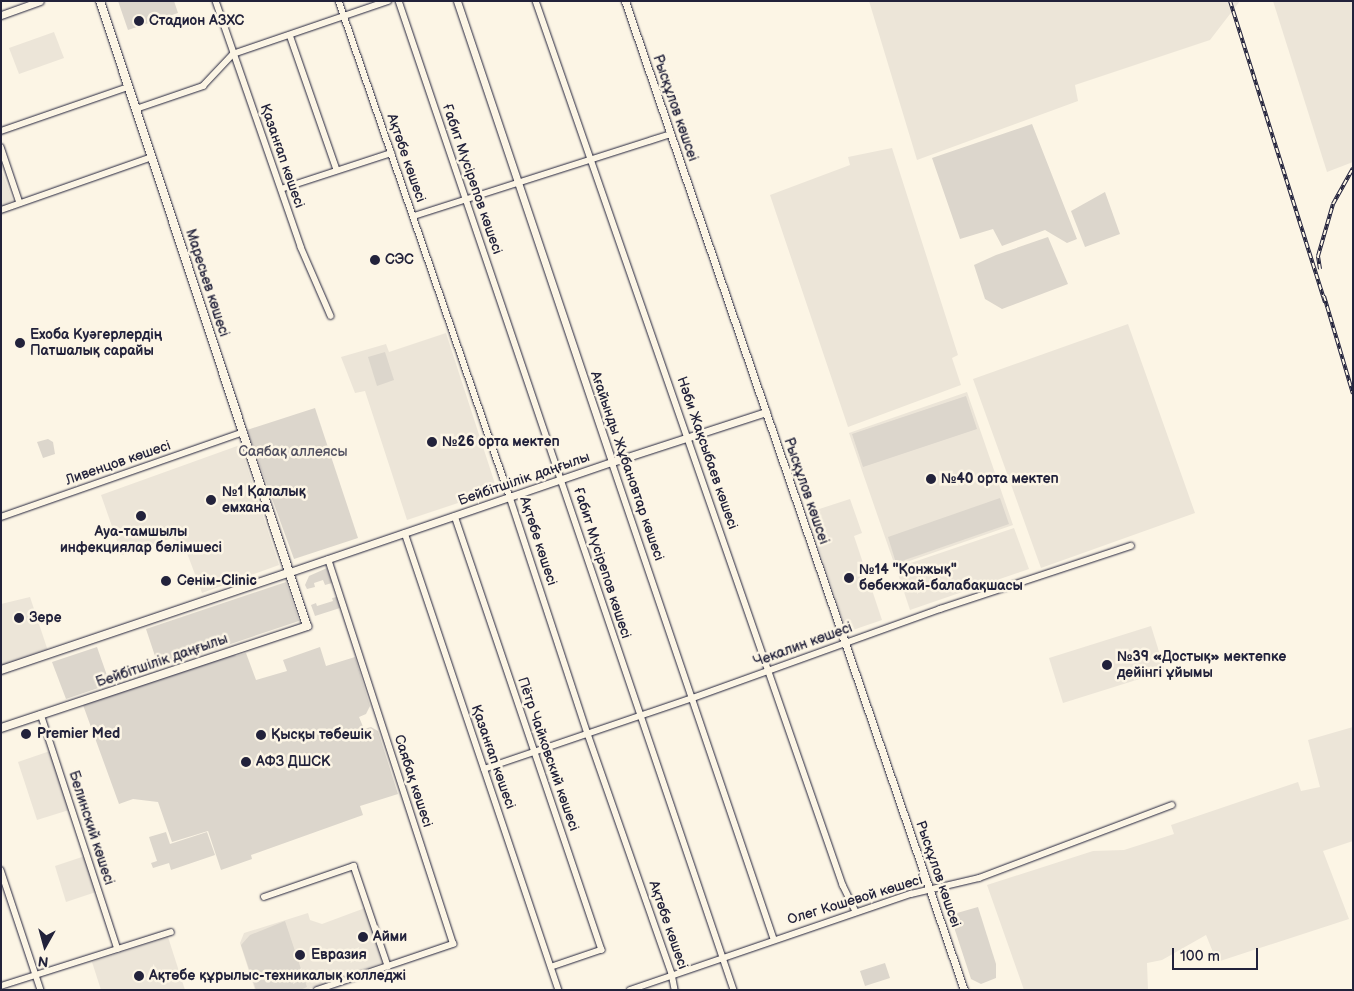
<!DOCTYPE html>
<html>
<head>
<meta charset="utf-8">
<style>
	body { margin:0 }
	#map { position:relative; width:1354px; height:991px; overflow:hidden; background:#fcf5e5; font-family:"Balsamiq Sans",sans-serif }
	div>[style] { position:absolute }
	.built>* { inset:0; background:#ece5d8 }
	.green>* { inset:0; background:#dcd6cc }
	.roads { filter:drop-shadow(0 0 1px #22223b) drop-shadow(0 0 1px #22223b) }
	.minor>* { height:5.5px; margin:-2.75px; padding:0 2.75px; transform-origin:2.75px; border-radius:2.75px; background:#fcf5e5 }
	.tertiary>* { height:7px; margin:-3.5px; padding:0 3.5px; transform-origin:3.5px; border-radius:3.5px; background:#fcf5e5 }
	.secondary>* { height:8px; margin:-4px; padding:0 4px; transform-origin:4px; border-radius:4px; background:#fcf5e5 }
	.rail>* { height:4px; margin-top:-2px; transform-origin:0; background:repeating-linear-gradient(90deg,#fcf5e5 0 5.5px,#22223b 0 11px); box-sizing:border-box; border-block:1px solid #22223b }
	.dots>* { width:14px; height:14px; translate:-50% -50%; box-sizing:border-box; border:2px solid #fcf5e5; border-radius:50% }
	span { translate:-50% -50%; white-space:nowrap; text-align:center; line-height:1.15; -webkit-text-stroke:5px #fcf5e5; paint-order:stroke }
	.poi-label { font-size:14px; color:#22223b; font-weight:700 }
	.left { translate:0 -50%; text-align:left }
	.street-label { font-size:14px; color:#22223b }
	.park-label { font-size:14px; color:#504f5f }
	.frame { position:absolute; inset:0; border:2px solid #22223b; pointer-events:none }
	.north { position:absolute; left:20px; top:921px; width:50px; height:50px; -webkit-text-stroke:4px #fcf5e5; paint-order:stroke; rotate:187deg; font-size:14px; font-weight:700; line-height:20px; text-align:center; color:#22223b }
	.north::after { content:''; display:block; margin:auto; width:18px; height:22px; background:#22223b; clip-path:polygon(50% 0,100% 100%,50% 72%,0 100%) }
	.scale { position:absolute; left:1172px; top:948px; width:86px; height:22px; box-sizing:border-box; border:2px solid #22223b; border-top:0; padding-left:6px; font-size:15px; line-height:18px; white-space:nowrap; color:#22223b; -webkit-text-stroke:4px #fcf5e5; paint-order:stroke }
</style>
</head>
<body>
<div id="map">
	<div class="built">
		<i style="clip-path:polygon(869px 1px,1240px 1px,1210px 40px,1075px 85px,1078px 101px,917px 160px)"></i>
		<i style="clip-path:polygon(1273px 1px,1353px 1px,1353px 162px,1327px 172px)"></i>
		<i style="clip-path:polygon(54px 32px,64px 58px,19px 74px,9px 48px)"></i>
		<i style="clip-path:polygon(892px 148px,958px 355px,952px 358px,961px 385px,848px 427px,770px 195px,850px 165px,848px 157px)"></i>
		<i style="clip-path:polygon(1px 169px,13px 201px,1px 205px)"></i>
		<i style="clip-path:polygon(1128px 324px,1195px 513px,1041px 568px,973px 379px)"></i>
		<i style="clip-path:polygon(446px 333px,497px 490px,407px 520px,365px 391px,355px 393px,341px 357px,386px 344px,389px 352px)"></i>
		<i style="clip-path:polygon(967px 392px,1013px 525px,895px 566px,849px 433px)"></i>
		<i style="clip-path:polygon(240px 445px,279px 565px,202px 593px,184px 545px,172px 538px,122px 555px,101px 495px)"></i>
		<i style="clip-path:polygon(850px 499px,862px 533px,854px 536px,882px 620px,847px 632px,807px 513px)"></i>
		<i style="clip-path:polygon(1014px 528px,1029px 569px,910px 610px,896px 568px)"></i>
		<i style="clip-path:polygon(30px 597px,48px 651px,1px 666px,1px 604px)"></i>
		<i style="clip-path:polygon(1151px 626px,1165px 671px,1063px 703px,1049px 658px)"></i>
		<i style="clip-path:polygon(1353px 727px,1353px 841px,1323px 851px,1349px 919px,1217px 962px,1206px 935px,1162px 960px,1147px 963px,1148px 990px,1024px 990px,987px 885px,1093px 851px,1124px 850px,1174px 834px,1171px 825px,1298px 782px,1301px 791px,1320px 787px,1308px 740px)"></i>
		<i style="clip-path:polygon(50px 751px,69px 810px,37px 820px,18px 762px)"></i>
		<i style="clip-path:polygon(85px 856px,96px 892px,66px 902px,55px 866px)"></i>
		<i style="clip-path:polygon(365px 908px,384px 962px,306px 990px,255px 990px,240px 943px,244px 933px,308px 913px,310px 920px,322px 924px)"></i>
		<i style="clip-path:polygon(168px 937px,185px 990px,101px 990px,92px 962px)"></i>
	</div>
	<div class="green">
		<i style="clip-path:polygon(118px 1px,174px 1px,178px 13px,128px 30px)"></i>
		<i style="clip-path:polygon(1032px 124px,1077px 239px,1067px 243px,1045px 230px,1002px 246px,993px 229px,960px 239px,932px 158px)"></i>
		<i style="clip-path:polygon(1105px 192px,1120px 234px,1085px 247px,1071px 211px)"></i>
		<i style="clip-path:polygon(1048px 237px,1068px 284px,1002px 309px,985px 299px,974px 265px,996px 255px)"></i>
		<i style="clip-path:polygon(385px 352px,394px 380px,377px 386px,368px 357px)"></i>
		<i style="clip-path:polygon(966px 396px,977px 429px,863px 467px,852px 434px)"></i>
		<i style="clip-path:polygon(315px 408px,358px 538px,294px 559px,247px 430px)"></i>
		<i style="clip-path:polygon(48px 439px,53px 442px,55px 454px,43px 458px,37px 442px)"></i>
		<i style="clip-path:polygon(1000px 498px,1009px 524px,896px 563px,888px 537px)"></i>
		<i style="clip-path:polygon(327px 568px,332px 583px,325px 585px,323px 580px,314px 583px,315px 587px,307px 589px,305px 585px,309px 576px)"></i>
		<i style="clip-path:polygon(286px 582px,299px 621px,159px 668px,146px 629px)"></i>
		<i style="clip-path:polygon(337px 597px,340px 608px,315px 616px,311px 605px,316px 603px,317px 606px,333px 601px,332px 598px)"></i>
		<i style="clip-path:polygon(97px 647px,110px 684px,66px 699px,52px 662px)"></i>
		<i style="clip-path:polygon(320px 647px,326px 666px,355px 657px,370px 706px,366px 714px,359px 717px,364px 729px,371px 727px,378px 731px,398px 794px,360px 806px,363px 815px,251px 855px,252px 859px,221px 870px,208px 831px,172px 842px,158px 802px,133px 799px,119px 804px,83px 705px,232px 654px,236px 656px,246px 653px,256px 680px,287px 671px,283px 660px)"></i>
		<i style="clip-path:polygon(166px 832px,170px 844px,207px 832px,215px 855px,171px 870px,169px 863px,153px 868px,151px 863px,157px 861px,149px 837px)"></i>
		<i style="clip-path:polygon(978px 907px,996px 964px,996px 978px,981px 984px,971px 979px,950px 915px)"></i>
		<i style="clip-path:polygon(285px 921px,307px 987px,300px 990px,256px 990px,241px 945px,250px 935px)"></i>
		<i style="clip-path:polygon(885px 963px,890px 978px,865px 986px,860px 971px)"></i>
	</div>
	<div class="roads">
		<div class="minor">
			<i style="left:216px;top:1px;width:260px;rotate:70.9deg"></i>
			<i style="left:301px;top:247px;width:75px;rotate:66.5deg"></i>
			<i style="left:339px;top:1px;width:525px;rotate:70.98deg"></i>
			<i style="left:510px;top:497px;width:250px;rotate:71.8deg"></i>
			<i style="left:588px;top:734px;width:254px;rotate:70.7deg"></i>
			<i style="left:672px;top:974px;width:16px;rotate:79deg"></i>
			<i style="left:399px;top:1px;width:1044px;rotate:71.29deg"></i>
			<i style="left:536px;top:1px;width:936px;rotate:70.85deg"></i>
			<i style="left:843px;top:885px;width:30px;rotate:64deg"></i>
			<i style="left:290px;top:35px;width:143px;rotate:70.8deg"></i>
			<i style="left:136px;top:109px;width:71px;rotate:-18.9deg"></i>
			<i style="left:203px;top:86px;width:44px;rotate:-46.8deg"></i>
			<i style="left:233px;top:54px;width:164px;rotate:-18.9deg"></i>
			<i style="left:1px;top:131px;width:134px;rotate:-19.1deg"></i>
			<i style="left:1px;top:147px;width:59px;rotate:71.3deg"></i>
			<i style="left:281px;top:189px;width:116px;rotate:-18.1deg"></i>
			<i style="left:1px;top:210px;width:160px;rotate:-19.3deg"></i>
			<i style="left:414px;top:216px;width:270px;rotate:-17.7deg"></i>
			<i style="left:612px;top:462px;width:504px;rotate:71.24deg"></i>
			<i style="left:455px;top:516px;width:458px;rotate:71.3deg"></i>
			<i style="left:602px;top:950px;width:53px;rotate:161.2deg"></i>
			<i style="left:1px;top:517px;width:257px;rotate:-19.3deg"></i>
			<i style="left:405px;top:533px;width:482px;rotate:71.4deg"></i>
			<i style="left:41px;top:714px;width:247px;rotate:71.9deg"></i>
			<i style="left:484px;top:769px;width:221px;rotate:-18.8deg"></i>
			<i style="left:693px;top:698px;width:263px;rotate:-19.8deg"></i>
			<i style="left:940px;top:609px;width:201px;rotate:-18.3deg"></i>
			<i style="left:1px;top:870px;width:126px;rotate:71.6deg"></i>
			<i style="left:264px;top:897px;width:95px;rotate:-19deg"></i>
			<i style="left:354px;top:866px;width:106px;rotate:71.2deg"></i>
			<i style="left:1px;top:986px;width:178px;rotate:-17.6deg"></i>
			<i style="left:317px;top:990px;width:144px;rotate:-18.7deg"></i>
			<i style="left:453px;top:944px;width:404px;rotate:-108deg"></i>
			<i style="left:630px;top:990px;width:297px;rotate:-18.9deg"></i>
			<i style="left:911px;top:894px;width:70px;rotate:-13.2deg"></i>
			<i style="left:979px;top:878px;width:206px;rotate:-20.7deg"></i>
		</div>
		<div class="tertiary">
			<i style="left:457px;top:1px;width:486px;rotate:71.4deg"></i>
			<i style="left:625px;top:1px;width:1045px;rotate:71.08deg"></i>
			<i style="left:1px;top:15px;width:41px;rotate:-19.7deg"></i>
			<i style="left:290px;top:572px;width:340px;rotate:-18.9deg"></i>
			<i style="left:612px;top:462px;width:162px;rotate:-18deg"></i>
		</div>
		<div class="secondary">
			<i style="left:1px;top:670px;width:305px;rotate:-18.7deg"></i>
			<i style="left:1px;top:728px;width:323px;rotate:-18.4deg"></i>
			<i style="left:307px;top:626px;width:658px;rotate:-108.32deg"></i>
		</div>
	</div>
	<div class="rail">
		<i style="left:1230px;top:1px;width:316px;rotate:72.5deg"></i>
		<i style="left:1320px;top:269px;width:13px;rotate:-99deg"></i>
		<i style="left:1318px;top:256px;width:54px;rotate:-73.9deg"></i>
		<i style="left:1333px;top:204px;width:41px;rotate:-60.9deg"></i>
		<i style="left:1324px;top:296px;width:102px;rotate:73.5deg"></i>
	</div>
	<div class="dots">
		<i style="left:139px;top:21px;background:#22223b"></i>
		<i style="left:375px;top:260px;background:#22223b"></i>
		<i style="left:20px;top:343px;background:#22223b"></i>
		<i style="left:432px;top:442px;background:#22223b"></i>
		<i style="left:931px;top:479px;background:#22223b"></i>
		<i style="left:211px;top:500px;background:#22223b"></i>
		<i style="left:141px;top:516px;background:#22223b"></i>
		<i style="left:849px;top:578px;background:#22223b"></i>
		<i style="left:166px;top:581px;background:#22223b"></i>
		<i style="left:19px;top:618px;background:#22223b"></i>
		<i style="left:1107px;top:665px;background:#22223b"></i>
		<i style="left:26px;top:734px;background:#22223b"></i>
		<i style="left:261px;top:735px;background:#22223b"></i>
		<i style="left:246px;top:762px;background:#22223b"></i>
		<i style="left:363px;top:937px;background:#22223b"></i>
		<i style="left:300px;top:955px;background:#22223b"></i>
		<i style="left:139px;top:976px;background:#22223b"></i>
	</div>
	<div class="poi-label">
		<span class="left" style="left:149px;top:21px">Стадион АЗХС</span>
		<span class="left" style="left:385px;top:260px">СЭС</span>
		<span class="left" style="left:30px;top:343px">Ехоба Куәгерлердің<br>Патшалық сарайы</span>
		<span class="left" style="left:442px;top:442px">№26 орта мектеп</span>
		<span class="left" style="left:941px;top:479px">№40 орта мектеп</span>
		<span class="left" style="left:222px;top:500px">№1 Қалалық<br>емхана</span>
		<span style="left:141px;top:540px">Ауа-тамшылы<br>инфекциялар бөлімшесі</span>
		<span class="left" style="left:859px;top:578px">№14 "Қонжық"<br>бөбекжай-балабақшасы</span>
		<span class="left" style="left:177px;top:581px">Сенім-Clinic</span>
		<span class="left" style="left:29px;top:618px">Зере</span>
		<span class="left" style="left:1117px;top:665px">№39 «Достық» мектепке<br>дейінгі ұйымы</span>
		<span class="left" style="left:37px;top:734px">Premier Med</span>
		<span class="left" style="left:271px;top:735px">Қысқы төбешік</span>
		<span class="left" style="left:256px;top:762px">АФЗ ДШСК</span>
		<span class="left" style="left:373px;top:937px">Айми</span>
		<span class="left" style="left:311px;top:955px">Евразия</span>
		<span class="left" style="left:149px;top:976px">Ақтөбе құрылыс-техникалық колледжі</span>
	</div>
	<div class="street-label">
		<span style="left:675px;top:108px;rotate:71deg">Рысқұлов көшсеі</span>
		<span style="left:282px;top:156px;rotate:71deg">Қазанғап көшесі</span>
		<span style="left:406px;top:158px;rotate:71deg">Ақтөбе көшесі</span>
		<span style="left:472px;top:179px;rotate:71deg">Ғабит Мүсірепов көшесі</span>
		<span style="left:207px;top:283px;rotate:72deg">Маресьев көшесі</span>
		<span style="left:707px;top:453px;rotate:71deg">Нәби Жақсыбаев көшесі</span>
		<span style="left:118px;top:463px;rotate:-19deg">Ливенцов көшесі</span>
		<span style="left:627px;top:466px;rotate:71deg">Ағайынды Жұбановтар көшесі</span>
		<span style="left:524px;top:479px;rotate:-19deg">Бейбітшілік даңғылы</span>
		<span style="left:806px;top:491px;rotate:71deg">Рысқұлов көшсеі</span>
		<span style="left:538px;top:541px;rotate:72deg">Ақтөбе көшесі</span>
		<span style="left:602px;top:563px;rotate:72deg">Ғабит Мүсірепов көшесі</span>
		<span style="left:803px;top:645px;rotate:-20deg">Чекалин көшесі</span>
		<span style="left:162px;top:661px;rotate:-19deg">Бейбітшілік даңғылы</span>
		<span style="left:548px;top:754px;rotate:71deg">Пётр Чайковский көшесі</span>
		<span style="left:493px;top:757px;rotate:71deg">Қазанғап көшесі</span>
		<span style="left:413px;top:781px;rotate:72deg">Саябақ көшесі</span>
		<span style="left:91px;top:828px;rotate:72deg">Белинский көшесі</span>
		<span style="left:938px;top:874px;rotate:71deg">Рысқұлов көшсеі</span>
		<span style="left:855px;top:900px;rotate:-17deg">Олег Кошевой көшесі</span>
		<span style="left:668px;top:925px;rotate:71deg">Ақтөбе көшесі</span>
	</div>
	<div class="park-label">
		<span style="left:293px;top:452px">Саябақ аллеясы</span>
	</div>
	<div class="frame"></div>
	<div class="north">N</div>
	<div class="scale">100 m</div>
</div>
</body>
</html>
